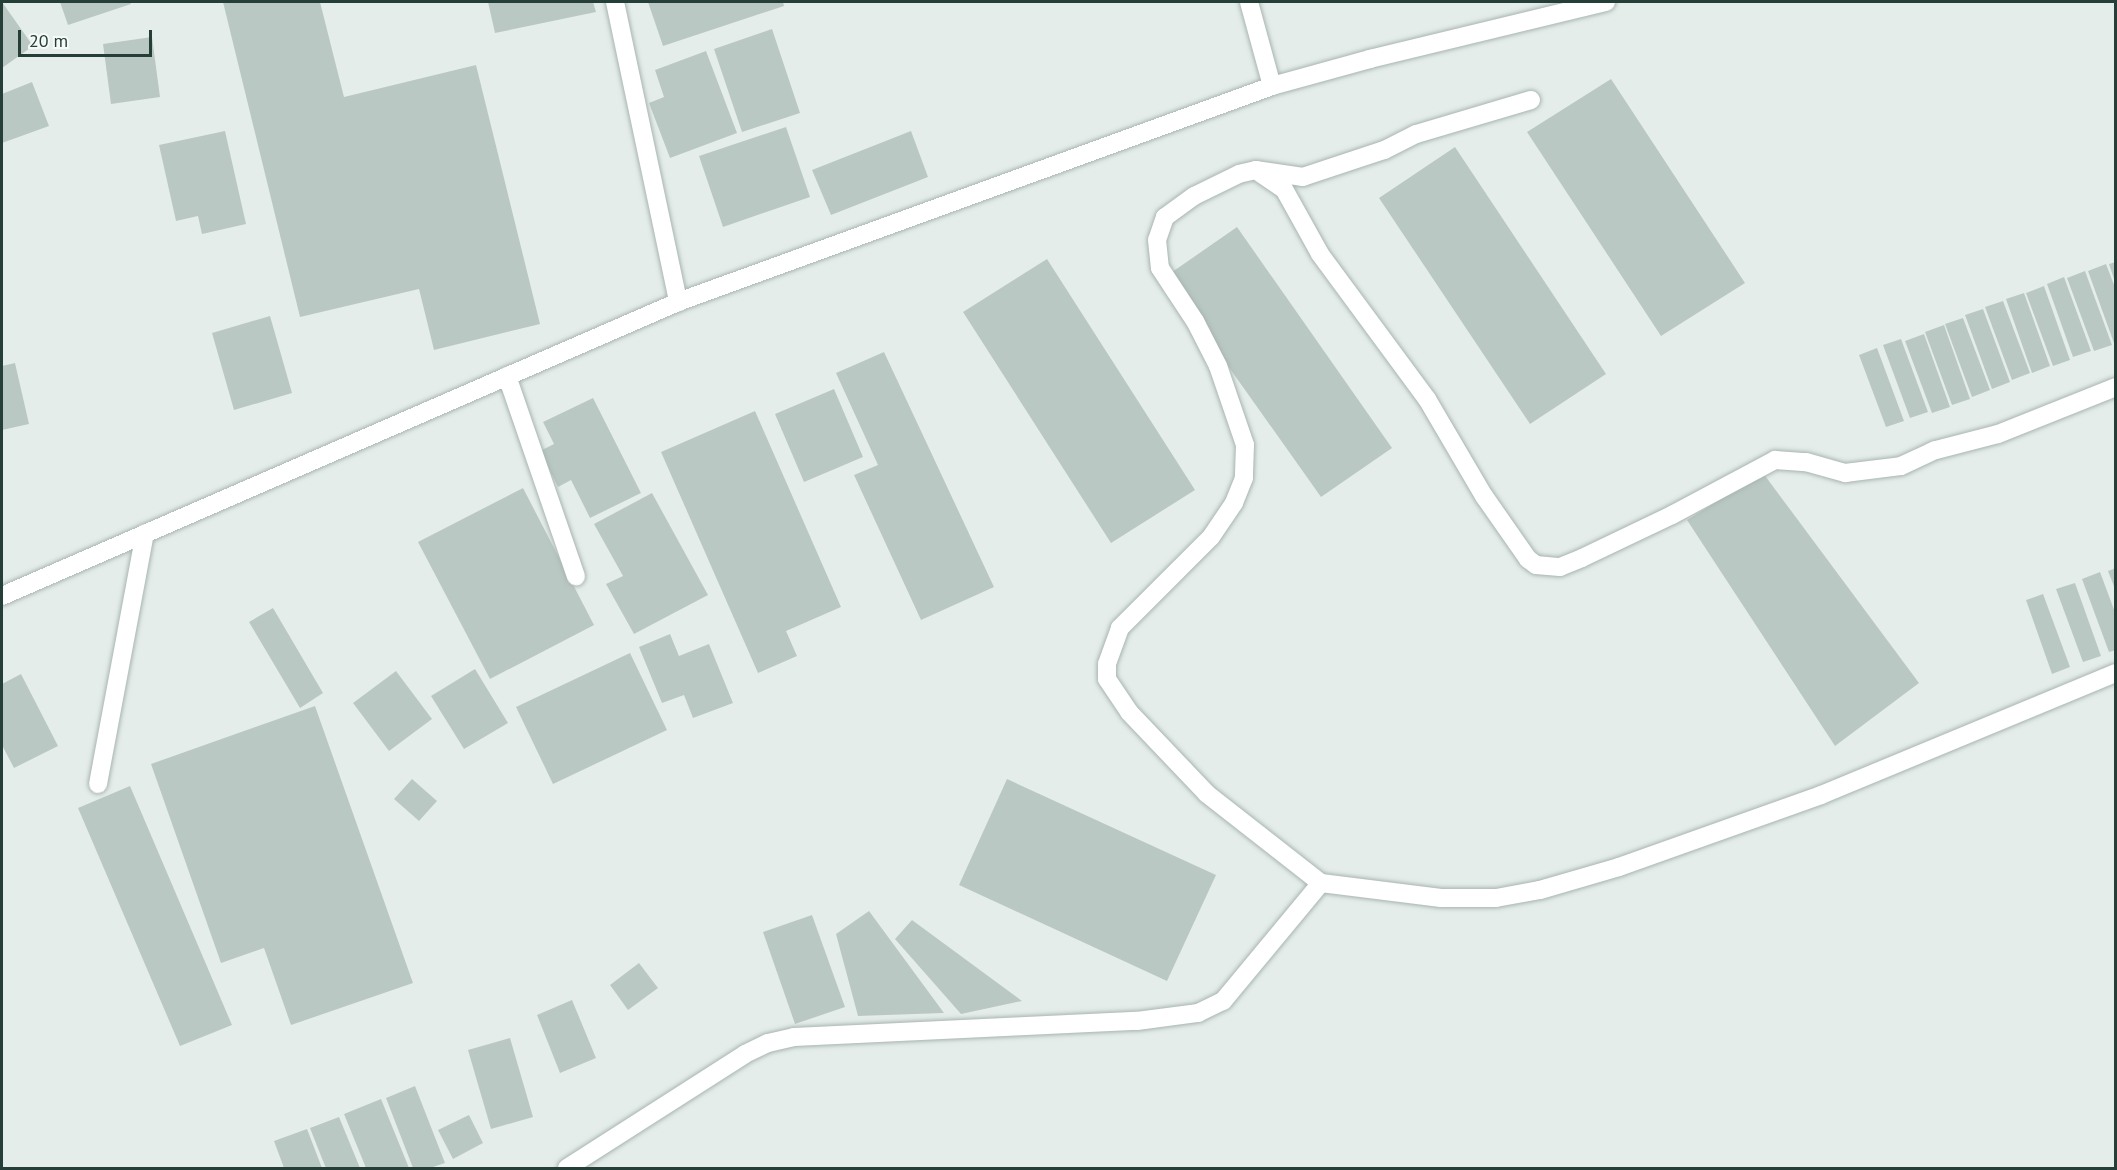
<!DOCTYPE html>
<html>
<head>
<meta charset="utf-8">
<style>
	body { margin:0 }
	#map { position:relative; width:2117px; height:1170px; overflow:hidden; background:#e5edea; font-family:"PT Sans",sans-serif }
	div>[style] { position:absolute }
	.building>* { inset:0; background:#bac8c3 }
	.roads { filter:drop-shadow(0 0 2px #a8b5b1) drop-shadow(0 0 2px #a8b5b1) }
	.service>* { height:18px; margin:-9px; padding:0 9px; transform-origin:9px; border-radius:9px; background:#fff }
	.tertiary>* { height:18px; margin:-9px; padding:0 9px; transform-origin:9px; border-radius:9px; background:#fff }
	span { translate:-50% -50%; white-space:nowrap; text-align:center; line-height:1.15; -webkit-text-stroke:4.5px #f5faf8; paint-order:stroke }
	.frame { position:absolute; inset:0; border:3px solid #253e38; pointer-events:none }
	.scale { position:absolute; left:18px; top:30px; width:134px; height:27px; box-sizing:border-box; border:3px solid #253e38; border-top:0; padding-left:8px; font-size:18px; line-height:21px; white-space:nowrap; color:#253e38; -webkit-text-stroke:4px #f5faf8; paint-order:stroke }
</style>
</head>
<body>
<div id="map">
	<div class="building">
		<i style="clip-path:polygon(2px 2px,33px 46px,2px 68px)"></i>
		<i style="clip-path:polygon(60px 2px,130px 2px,131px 4px,68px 25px)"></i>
		<i style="clip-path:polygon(223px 2px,320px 2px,344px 97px,476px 65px,540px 324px,434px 350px,419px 289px,300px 317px)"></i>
		<i style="clip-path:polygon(488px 2px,593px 2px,596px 12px,495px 33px)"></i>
		<i style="clip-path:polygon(648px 2px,783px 2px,784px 6px,663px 46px)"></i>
		<i style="clip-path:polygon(772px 29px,800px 113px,742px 132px,714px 49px)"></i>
		<i style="clip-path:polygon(152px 37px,160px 97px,111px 104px,103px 44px)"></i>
		<i style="clip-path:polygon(706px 51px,737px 133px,670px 158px,649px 103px,664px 97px,655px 70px)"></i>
		<i style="clip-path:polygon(1611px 79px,1745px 283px,1661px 336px,1527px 132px)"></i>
		<i style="clip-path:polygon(32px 82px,49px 126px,2px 143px,2px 94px)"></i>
		<i style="clip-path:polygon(786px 127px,810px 197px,723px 227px,699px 156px)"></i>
		<i style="clip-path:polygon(225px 131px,246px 224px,202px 234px,198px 216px,176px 221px,159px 145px)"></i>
		<i style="clip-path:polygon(911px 131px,928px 177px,831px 215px,812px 170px)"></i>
		<i style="clip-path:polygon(1455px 147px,1606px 374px,1530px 424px,1379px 198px)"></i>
		<i style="clip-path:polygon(1237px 227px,1392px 448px,1321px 497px,1165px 277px)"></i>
		<i style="clip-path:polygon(1047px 259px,1195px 490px,1111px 543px,963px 312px)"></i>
		<i style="clip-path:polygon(2116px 262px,2116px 282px,2115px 282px,2109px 264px)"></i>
		<i style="clip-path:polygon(2106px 264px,2116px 290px,2115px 346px,2088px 271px)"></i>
		<i style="clip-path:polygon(2085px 271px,2112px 345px,2094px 351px,2067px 278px)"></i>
		<i style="clip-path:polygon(2064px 277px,2091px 351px,2073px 357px,2047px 284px)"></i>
		<i style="clip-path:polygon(2044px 286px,2070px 360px,2053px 366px,2026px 293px)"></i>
		<i style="clip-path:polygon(2024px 293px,2050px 366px,2032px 373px,2006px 299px)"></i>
		<i style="clip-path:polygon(2003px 301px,2030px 373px,2012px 380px,1985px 307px)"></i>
		<i style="clip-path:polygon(1983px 309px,2010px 382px,1992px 389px,1965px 315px)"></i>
		<i style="clip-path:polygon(270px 316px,292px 393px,234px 410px,212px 333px)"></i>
		<i style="clip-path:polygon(1963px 318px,1990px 390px,1972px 397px,1945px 324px)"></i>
		<i style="clip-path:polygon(1944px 325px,1970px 399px,1952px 405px,1925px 332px)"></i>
		<i style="clip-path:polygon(1924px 334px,1950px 407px,1932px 413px,1905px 341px)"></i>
		<i style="clip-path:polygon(1901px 339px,1928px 412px,1910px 418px,1883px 345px)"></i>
		<i style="clip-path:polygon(1877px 348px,1904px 421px,1886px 427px,1859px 355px)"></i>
		<i style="clip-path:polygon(884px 352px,994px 587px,921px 620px,854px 475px,878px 465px,836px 373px)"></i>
		<i style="clip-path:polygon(15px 363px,29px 424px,2px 430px,2px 366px)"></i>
		<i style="clip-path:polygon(834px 389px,863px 457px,804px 482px,775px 414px)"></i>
		<i style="clip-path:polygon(593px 398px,641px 493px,590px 518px,571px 480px,558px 487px,540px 451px,554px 444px,543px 422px)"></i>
		<i style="clip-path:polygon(755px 411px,841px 607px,786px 631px,797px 656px,758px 673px,661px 452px)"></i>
		<i style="clip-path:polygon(1763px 473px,1919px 683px,1835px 746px,1687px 520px)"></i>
		<i style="clip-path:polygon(523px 488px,594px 625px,490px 679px,418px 542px)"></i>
		<i style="clip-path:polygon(652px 493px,708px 595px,634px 634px,606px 584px,623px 576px,594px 524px)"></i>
		<i style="clip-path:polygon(2116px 568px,2116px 589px,2115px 589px,2108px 571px)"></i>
		<i style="clip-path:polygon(2100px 572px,2116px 615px,2116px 650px,2109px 652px,2082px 579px)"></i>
		<i style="clip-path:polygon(2075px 583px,2101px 656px,2083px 662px,2056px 589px)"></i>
		<i style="clip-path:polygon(2043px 594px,2070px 667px,2052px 674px,2026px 600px)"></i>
		<i style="clip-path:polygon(273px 608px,323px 693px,300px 708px,249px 622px)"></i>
		<i style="clip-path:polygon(670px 634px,679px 656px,709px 644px,733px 703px,693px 718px,684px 695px,662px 703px,639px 647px)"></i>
		<i style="clip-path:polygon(630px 653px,667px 730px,553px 784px,516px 707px)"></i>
		<i style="clip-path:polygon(475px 669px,508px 723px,464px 749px,431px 696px)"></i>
		<i style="clip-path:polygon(396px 671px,432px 719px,389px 751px,353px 703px)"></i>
		<i style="clip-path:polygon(21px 674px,58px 746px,14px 768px,2px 745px,2px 684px)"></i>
		<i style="clip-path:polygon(315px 706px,413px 983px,291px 1025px,264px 948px,221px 963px,151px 764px)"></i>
		<i style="clip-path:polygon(412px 779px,437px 801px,419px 821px,394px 799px)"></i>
		<i style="clip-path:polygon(1007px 779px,1216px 875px,1167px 981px,959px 885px)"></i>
		<i style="clip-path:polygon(130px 786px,232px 1025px,180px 1046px,78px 808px)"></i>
		<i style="clip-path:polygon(869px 911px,944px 1013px,858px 1016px,836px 934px)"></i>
		<i style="clip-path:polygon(812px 915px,845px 1007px,795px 1024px,763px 932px)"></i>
		<i style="clip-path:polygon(912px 920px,1022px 1001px,961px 1014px,895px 939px)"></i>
		<i style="clip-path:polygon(639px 963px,658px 988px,628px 1010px,610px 985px)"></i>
		<i style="clip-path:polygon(572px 1000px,596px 1058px,560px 1073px,537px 1015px)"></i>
		<i style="clip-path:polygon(510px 1038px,533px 1117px,491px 1129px,468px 1050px)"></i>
		<i style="clip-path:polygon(415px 1086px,445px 1163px,430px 1168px,413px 1168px,386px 1098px)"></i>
		<i style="clip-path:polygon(381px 1099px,409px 1168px,366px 1168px,344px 1114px)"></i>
		<i style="clip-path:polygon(469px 1115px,483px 1143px,453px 1159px,438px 1130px)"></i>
		<i style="clip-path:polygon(339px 1117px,360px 1168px,326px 1168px,323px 1161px,310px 1128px)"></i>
		<i style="clip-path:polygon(307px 1129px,322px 1168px,284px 1168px,274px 1141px)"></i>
	</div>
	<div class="roads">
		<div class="service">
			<i style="left:615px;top:2px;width:307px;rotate:78.1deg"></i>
			<i style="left:1249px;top:2px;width:87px;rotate:74.7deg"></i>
			<i style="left:1531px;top:100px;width:120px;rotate:163.5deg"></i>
			<i style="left:1416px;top:134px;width:36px;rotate:153deg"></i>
			<i style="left:1384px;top:150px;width:85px;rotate:161.6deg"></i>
			<i style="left:1303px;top:177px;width:48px;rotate:-171.5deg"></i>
			<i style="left:1256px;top:170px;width:17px;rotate:167deg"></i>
			<i style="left:1239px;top:174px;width:50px;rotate:153.9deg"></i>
			<i style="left:1194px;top:196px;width:36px;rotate:144deg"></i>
			<i style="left:1165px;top:217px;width:24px;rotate:109deg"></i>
			<i style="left:1157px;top:240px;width:28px;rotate:84deg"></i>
			<i style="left:1160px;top:268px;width:64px;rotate:56.6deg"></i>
			<i style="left:1195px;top:321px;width:51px;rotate:62.9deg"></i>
			<i style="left:1218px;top:366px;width:83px;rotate:71.1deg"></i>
			<i style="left:1245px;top:445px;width:33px;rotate:92deg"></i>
			<i style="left:1244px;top:478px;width:27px;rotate:112deg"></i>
			<i style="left:1234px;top:503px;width:41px;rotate:124.1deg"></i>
			<i style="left:1211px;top:537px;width:129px;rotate:135deg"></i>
			<i style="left:1120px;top:628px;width:38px;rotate:110deg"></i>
			<i style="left:1107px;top:664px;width:15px;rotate:90deg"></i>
			<i style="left:1107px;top:679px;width:40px;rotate:56deg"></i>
			<i style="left:1129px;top:712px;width:113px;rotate:46.4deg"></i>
			<i style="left:1207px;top:794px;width:145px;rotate:38deg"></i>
			<i style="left:1321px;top:883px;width:121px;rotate:7.1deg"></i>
			<i style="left:1441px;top:898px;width:55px"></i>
			<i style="left:1496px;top:898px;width:45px;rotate:-10.3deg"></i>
			<i style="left:1540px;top:890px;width:82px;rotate:-16.2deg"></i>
			<i style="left:1619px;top:867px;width:214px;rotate:-19.6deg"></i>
			<i style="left:1821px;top:795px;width:319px;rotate:-22.5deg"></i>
			<i style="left:1260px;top:173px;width:29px;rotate:34deg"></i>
			<i style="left:1284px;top:189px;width:74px;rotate:61deg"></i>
			<i style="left:1320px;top:254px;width:180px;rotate:53.6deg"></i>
			<i style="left:1427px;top:399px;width:113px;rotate:59.6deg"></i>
			<i style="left:1484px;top:496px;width:77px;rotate:55.1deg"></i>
			<i style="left:1528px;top:559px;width:10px;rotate:37deg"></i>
			<i style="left:1536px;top:565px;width:24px;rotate:5deg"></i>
			<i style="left:1560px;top:567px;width:24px;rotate:-22deg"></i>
			<i style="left:1582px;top:558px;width:100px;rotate:-25.5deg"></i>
			<i style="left:1672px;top:515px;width:117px;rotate:-28.1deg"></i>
			<i style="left:1775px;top:460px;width:31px;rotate:4deg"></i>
			<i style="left:1806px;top:462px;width:41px;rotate:15.8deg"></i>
			<i style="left:1845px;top:473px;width:56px;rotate:-7.1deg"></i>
			<i style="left:1901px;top:466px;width:38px;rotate:-25deg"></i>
			<i style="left:1936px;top:450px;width:64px;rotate:-14.5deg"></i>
			<i style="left:1998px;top:434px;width:127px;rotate:-21.7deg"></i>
			<i style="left:507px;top:376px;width:212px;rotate:71deg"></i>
			<i style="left:98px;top:784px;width:255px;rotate:-79.4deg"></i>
			<i style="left:567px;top:1168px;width:211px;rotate:-32.6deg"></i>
			<i style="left:745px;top:1054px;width:25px;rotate:-26deg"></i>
			<i style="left:768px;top:1043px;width:27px;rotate:-13deg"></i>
			<i style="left:794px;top:1037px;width:343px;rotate:-2.7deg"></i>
			<i style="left:1137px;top:1021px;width:62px;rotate:-7.5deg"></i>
			<i style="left:1198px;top:1013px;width:28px;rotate:-26deg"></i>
			<i style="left:1223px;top:1001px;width:153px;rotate:-50.3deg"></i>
		</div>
		<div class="tertiary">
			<i style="left:2px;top:596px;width:737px;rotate:-23.5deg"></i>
			<i style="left:678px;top:302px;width:632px;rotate:-19.98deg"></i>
			<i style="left:1272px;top:86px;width:102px;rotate:-15.4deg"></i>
			<i style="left:1370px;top:59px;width:243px;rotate:-13.6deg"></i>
		</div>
	</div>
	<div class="frame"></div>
	<div class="scale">20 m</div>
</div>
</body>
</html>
